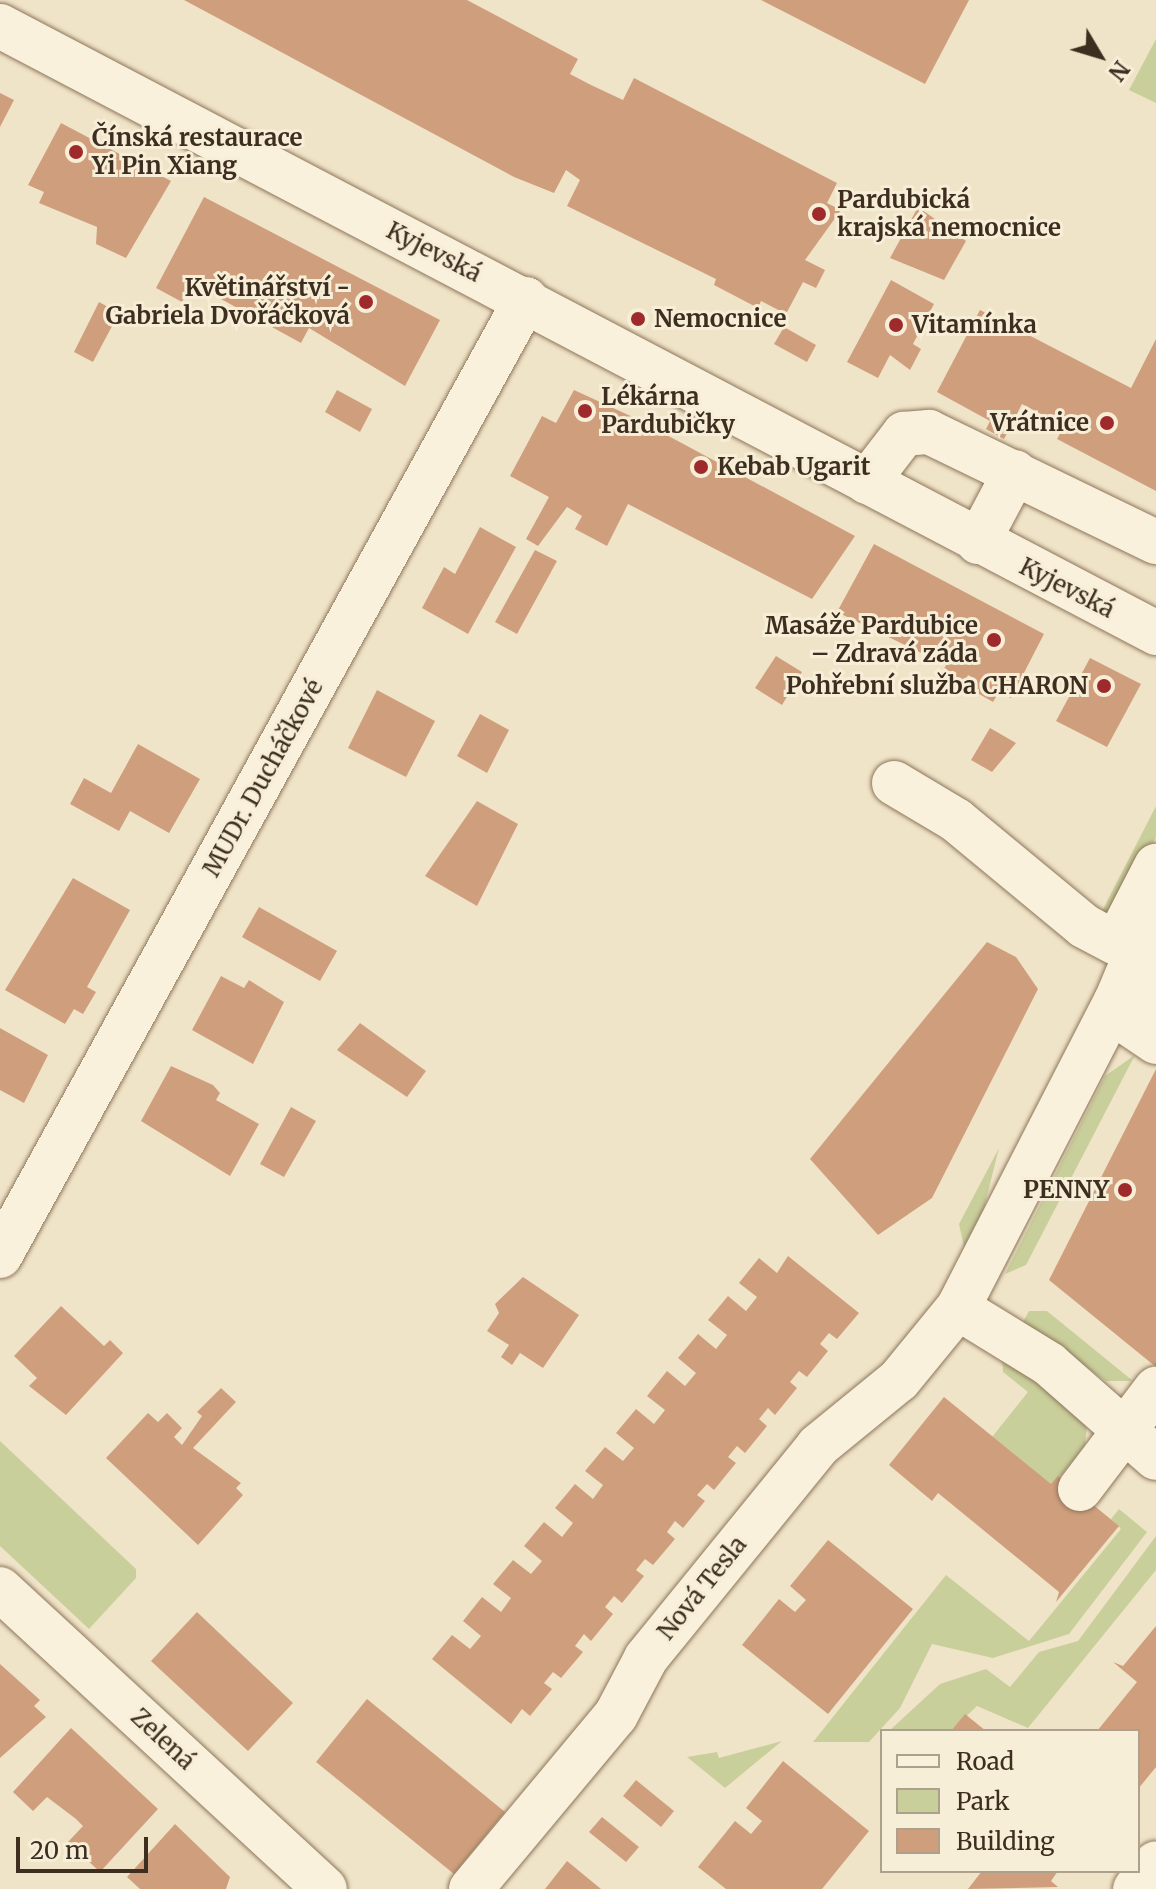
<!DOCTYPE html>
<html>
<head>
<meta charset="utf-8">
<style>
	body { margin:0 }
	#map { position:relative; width:1156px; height:1889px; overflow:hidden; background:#f0e4c8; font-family:Merriweather,serif }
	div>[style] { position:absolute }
	.green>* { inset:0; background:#c9cf9b }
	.building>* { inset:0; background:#cf9f7d }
	.roads { filter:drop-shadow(0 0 2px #8d765c) drop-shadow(0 0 2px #8d765c) }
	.minor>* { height:44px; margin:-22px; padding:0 22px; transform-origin:22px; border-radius:22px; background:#faf1dc }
	.dots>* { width:22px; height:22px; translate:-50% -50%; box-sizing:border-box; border:4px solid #f7eed8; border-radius:50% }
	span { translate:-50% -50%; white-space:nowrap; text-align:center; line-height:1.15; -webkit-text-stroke:6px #f7eed8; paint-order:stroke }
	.poi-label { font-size:24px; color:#3d2e20; font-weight:700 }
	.left { translate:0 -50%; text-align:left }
	.right { translate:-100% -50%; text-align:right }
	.street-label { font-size:24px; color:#3d2e20 }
	.legend { position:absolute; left:880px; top:1729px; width:260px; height:144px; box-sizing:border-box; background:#f7eed8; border:2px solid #ada18e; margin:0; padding:10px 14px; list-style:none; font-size:24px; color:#3d2e20 }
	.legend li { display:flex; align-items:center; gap:16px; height:40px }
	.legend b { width:40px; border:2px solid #ada18e }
	.north { position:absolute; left:1060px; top:16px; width:80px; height:80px; -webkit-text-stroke:6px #f7eed8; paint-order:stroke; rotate:128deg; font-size:22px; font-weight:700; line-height:32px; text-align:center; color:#3d2e20 }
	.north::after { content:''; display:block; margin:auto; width:28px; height:36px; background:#3d2e20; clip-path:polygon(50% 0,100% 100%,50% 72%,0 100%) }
	.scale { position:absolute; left:16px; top:1837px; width:132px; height:36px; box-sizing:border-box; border:4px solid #3d2e20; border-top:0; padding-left:10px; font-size:24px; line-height:28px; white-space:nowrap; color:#3d2e20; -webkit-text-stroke:6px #f7eed8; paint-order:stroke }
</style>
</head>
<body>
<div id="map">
	<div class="green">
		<i style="clip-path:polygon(1156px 39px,1156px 103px,1129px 90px)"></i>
		<i style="clip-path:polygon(1156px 806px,1156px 837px,1115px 919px,1099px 917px)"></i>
		<i style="clip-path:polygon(1135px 1055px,1026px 1265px,1005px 1274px,1105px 1076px)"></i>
		<i style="clip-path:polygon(999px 1148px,984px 1208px,964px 1247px,959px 1224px)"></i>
		<i style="clip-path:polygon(1029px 1311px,1047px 1311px,1133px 1381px,1106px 1381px,1023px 1322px)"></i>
		<i style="clip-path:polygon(1002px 1358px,1035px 1376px,1087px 1423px,1085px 1445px,1053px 1486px,992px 1437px,1028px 1392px,1003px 1372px)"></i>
		<i style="clip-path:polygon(0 1441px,136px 1569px,136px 1578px,89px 1629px,0 1546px)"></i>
		<i style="clip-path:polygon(1119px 1509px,1147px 1532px,1069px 1634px,993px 1658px,932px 1644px,900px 1708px,869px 1742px,813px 1742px,946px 1575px,1029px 1641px,1121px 1529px,1111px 1519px)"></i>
		<i style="clip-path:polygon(1156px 1536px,1156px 1570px,1028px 1728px,977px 1706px,951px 1731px,889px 1731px,940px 1684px,986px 1669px,1010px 1687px,1039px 1652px,1078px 1641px)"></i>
		<i style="clip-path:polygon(782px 1741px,725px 1788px,687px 1757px,717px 1752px,719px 1758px)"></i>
	</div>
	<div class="building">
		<i style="clip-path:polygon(184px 0,467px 0,578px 59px,570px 74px,591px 85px,623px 100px,634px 78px,837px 183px,827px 203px,841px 210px,805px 260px,825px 270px,816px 288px,803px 282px,786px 314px,761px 301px,758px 308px,714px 285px,716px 279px,567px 206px,580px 180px,566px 170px,554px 193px,514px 177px)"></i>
		<i style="clip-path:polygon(761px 0,969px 0,925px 84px)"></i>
		<i style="clip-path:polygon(0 93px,14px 100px,0 127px)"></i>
		<i style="clip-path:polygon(61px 123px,171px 181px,126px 258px,96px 244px,97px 227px,39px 203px,44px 192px,28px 185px)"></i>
		<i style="clip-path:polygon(204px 197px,440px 320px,405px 386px,309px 328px,301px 343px,192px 283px,182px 302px,156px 288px)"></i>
		<i style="clip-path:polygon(918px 207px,966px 241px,944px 280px,890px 258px)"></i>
		<i style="clip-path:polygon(891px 280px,934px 304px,913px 344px,921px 349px,910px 370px,890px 355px,878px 378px,847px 362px)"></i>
		<i style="clip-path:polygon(99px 302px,119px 313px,93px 362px,74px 352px)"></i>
		<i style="clip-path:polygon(980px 310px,1131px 388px,1156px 339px,1156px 491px,1057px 439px,1064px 426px,1022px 404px,1004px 439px,986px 429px,990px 421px,937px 392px)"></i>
		<i style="clip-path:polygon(784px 327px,816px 345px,807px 362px,774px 344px)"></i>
		<i style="clip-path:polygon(337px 390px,372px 409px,360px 432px,325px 412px)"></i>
		<i style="clip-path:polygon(574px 390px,635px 418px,855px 536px,812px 599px,628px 504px,607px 546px,575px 529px,582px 516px,567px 507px,538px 546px,526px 539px,549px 497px,510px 476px,542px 416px,556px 423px)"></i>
		<i style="clip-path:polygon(480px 527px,516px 547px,468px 634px,422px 608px,444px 567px,455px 574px)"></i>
		<i style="clip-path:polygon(874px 544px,1044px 634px,1011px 698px,999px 692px,993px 702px,972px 690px,977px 680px,968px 675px,963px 685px,941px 675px,946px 665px,837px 612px)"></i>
		<i style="clip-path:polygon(535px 550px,557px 561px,517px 634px,495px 622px)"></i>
		<i style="clip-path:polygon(776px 656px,802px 672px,782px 705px,755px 688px)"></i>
		<i style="clip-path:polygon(1090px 658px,1141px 684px,1107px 747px,1056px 721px)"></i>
		<i style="clip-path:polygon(377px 690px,435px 721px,406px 777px,348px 748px)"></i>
		<i style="clip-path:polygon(480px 714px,509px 730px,487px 773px,457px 756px)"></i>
		<i style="clip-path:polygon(990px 728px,1016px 743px,992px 772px,971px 760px)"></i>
		<i style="clip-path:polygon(138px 744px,200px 779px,169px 833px,130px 811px,119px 831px,70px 804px,84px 778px,111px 793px)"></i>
		<i style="clip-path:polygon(477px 801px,518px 824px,477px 906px,425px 876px)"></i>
		<i style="clip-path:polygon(73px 878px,130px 910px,87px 987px,96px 992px,83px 1014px,74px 1009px,65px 1024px,5px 990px)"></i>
		<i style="clip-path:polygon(259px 907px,337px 951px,320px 981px,242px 937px)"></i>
		<i style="clip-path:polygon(987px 942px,1016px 957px,1038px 989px,932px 1198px,878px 1235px,810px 1159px)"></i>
		<i style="clip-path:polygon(221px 976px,244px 988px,249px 980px,284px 1002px,253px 1064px,192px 1030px)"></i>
		<i style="clip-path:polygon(360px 1023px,426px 1071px,407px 1097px,337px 1050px)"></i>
		<i style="clip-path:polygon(0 1028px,48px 1055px,24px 1103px,0 1090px)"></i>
		<i style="clip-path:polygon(171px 1066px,213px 1085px,220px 1093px,216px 1100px,259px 1124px,230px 1176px,141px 1121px)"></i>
		<i style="clip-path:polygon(1156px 1069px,1156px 1367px,1049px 1280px)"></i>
		<i style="clip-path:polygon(291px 1107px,316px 1121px,284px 1177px,260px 1164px)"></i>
		<i style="clip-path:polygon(788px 1256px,859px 1313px,837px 1339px,829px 1333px,820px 1344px,828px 1351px,807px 1377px,799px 1371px,790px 1382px,797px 1388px,775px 1415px,768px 1408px,759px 1419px,767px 1426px,745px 1453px,737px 1446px,728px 1457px,736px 1463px,714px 1490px,707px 1484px,697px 1495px,705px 1501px,683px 1528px,675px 1521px,667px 1532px,675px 1539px,653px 1565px,645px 1559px,636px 1570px,644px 1576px,622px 1603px,614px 1596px,605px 1607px,613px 1614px,591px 1641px,584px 1634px,575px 1646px,583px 1652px,561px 1678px,553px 1672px,544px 1683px,552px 1689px,530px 1716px,522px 1709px,511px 1724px,432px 1659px,452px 1635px,470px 1649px,481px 1636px,463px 1621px,482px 1597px,501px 1612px,511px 1598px,493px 1584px,513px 1560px,531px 1574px,542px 1561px,524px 1546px,544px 1522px,562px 1537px,573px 1523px,555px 1508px,575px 1484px,593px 1499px,603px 1485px,585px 1471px,605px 1447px,623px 1461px,634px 1448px,616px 1433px,636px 1409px,654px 1424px,665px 1410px,647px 1396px,667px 1371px,685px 1386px,696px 1373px,678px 1358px,698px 1334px,716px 1349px,727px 1335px,708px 1320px,728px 1296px,746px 1311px,757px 1297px,739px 1283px,759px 1258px,777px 1273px)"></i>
		<i style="clip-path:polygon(523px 1277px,579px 1315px,543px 1368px,520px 1353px,512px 1365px,501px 1357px,509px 1345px,487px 1331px,499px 1313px,495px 1304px)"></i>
		<i style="clip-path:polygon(61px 1306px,104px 1346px,110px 1340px,123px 1353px,66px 1415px,29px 1386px,37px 1378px,14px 1356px)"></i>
		<i style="clip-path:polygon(221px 1388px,236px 1402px,193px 1448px,241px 1483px,236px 1488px,243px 1495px,198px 1545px,106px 1458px,148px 1413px,158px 1422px,167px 1413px,182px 1428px,174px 1437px,182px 1445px,202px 1416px,197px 1412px)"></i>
		<i style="clip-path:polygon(944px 1397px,1051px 1484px,1058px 1476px,1119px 1526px,1056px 1602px,1059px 1592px,938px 1493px,932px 1501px,889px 1465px)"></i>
		<i style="clip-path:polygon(828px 1540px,913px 1609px,828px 1714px,742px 1645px,779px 1599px,795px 1612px,806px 1600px,790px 1586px)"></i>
		<i style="clip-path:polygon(197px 1612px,293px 1703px,248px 1751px,151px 1661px)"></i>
		<i style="clip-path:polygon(1156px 1626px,1156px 1767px,1138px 1789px,1138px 1731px,1097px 1731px,1137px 1682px,1113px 1662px,1123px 1666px)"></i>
		<i style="clip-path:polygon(0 1664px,40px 1700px,34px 1706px,46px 1717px,0 1758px)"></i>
		<i style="clip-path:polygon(367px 1699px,505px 1812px,454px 1874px,316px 1762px)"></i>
		<i style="clip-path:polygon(965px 1714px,986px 1731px,951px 1731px)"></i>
		<i style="clip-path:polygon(71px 1728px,158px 1809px,100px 1872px,68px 1842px,83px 1826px,76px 1819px,47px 1797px,33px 1811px,13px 1792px)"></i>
		<i style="clip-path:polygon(783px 1761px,869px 1831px,822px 1889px,726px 1889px,698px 1867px,735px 1821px,751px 1834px,762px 1821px,746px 1808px)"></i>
		<i style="clip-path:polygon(636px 1780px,674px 1811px,661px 1827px,623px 1796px)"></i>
		<i style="clip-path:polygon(602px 1817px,639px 1847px,626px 1862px,589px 1832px)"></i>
		<i style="clip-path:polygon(175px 1824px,230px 1877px,226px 1889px,140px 1889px,127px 1877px)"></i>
		<i style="clip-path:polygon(567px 1861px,601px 1889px,545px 1889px)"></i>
		<i style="clip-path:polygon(982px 1871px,1058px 1871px,1051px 1881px,1058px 1887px,968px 1889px)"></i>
	</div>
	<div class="roads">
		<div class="minor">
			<i style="left:0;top:26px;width:1306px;rotate:27.7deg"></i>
			<i style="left:867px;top:482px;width:61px;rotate:-52.4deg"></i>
			<i style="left:904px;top:434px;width:25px;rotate:-5deg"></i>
			<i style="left:929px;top:432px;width:252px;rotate:25.9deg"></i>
			<i style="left:978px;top:542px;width:79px;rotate:-62.1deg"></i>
			<i style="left:894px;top:783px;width:72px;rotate:30.8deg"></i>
			<i style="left:956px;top:820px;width:166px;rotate:39.6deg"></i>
			<i style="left:1084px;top:926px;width:36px;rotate:28deg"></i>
			<i style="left:1124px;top:928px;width:70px;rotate:-62.7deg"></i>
			<i style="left:1146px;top:978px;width:26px;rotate:67deg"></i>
			<i style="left:1116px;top:1001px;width:25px;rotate:61deg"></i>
			<i style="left:1128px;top:1023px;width:34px;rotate:34deg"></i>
			<i style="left:0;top:1256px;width:1092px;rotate:-61.21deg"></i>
			<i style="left:958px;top:1308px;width:107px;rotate:31.6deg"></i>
			<i style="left:1049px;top:1364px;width:142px;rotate:41.3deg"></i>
			<i style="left:1080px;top:1489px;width:126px;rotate:-52.8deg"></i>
			<i style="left:0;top:1589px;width:442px;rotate:42.7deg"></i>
			<i style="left:471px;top:1889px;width:226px;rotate:-50.2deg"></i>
			<i style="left:616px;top:1715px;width:64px;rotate:-62.2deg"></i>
			<i style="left:646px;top:1658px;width:273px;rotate:-50.9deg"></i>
			<i style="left:818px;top:1446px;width:104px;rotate:-39.2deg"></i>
			<i style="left:899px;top:1380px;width:93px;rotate:-50.7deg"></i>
			<i style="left:958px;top:1308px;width:345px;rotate:-62.8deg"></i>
			<i style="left:1116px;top:1001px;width:103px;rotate:-67.2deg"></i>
			<i style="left:1135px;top:1889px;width:33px;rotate:-51deg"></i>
		</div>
	</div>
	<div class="dots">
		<i style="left:76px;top:152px;background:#9e2a2b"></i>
		<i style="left:819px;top:214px;background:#9e2a2b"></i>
		<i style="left:366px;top:302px;background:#9e2a2b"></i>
		<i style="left:638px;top:319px;background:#9e2a2b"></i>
		<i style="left:896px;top:325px;background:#9e2a2b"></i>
		<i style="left:585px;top:411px;background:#9e2a2b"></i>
		<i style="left:1107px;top:423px;background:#9e2a2b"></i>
		<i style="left:701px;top:467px;background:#9e2a2b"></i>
		<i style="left:994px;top:640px;background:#9e2a2b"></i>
		<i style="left:1104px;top:686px;background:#9e2a2b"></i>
		<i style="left:1125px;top:1190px;background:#9e2a2b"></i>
	</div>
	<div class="poi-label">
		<span class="left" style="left:92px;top:152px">Čínská restaurace<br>Yi Pin Xiang</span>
		<span class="left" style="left:837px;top:214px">Pardubická<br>krajská nemocnice</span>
		<span class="right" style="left:350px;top:302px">Květinářství -<br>Gabriela Dvořáčková</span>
		<span class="left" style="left:654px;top:319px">Nemocnice</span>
		<span class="left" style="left:912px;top:325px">Vitamínka</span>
		<span class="left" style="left:601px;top:411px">Lékárna<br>Pardubičky</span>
		<span class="right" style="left:1089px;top:423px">Vrátnice</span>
		<span class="left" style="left:717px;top:467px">Kebab Ugarit</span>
		<span class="right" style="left:978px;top:640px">Masáže Pardubice<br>– Zdravá záda</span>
		<span class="right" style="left:1088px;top:686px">Pohřební služba CHARON</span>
		<span class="right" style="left:1109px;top:1190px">PENNY</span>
	</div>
	<div class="street-label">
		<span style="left:434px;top:252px;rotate:27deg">Kyjevská</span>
		<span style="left:1067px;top:588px;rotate:27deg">Kyjevská</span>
		<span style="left:263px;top:778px;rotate:-61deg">MUDr. Ducháčkové</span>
		<span style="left:702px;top:1588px;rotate:-51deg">Nová Tesla</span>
		<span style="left:163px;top:1739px;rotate:43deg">Zelená</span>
	</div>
	<ul class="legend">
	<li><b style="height:10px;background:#faf1dc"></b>Road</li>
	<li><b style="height:22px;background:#c9cf9b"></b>Park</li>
	<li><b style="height:22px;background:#cf9f7d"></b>Building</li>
	</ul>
	<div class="north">N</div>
	<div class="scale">20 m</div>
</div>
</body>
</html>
